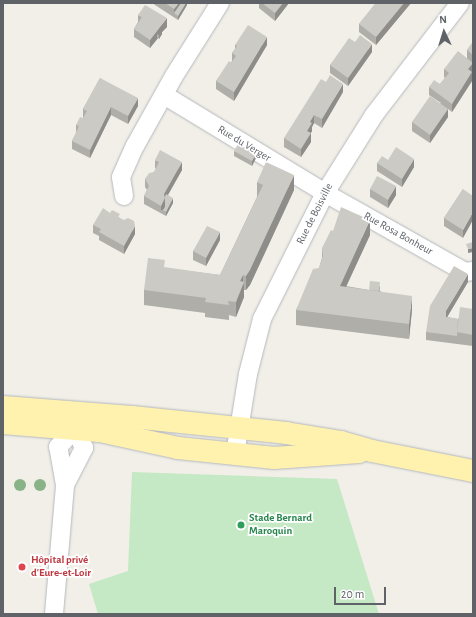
<!DOCTYPE html>
<html>
<head>
<meta charset="utf-8">
<style>
	body { margin:0 }
	#map { position:relative; width:476px; height:617px; overflow:hidden; background:#f1efe8; font-family:"Alegreya Sans",sans-serif }
	div>[style] { position:absolute }
	.green>* { inset:0; background:#c5e8c5 }
	.roads { filter:drop-shadow(0 0 1px #b5b8bc) drop-shadow(0 0 1px #b5b8bc) }
	.minor>* { height:18px; margin:-9px; padding:0 9px; transform-origin:9px; border-radius:9px; background:#fff }
	.major>* { height:22px; margin:-11px; padding:0 11px; transform-origin:11px; border-radius:11px; background:#fff2af }
	.trees>* { width:12px; height:12px; margin:-6px; border-radius:50%; background:#89b387 }
	.wall>* { inset:0; background:#afaea9 }
	.shaded-wall>* { inset:0; background:#8f8d8a }
	.building>* { inset:0; background:#cccac5 }
	.dots>* { width:11px; height:11px; translate:-50% -50%; box-sizing:border-box; border:2px solid #fff; border-radius:50% }
	span { translate:-50% -50%; white-space:nowrap; text-align:center; line-height:1.15; -webkit-text-stroke:3.5px #fff; paint-order:stroke }
	.street-label { font-size:11px; color:#5f6368 }
	.leisure-label { font-size:11px; color:#27864d; font-weight:700 }
	.left { translate:0 -50%; text-align:left }
	.health-label { font-size:11px; color:#be3a42; font-weight:700 }
	.frame { position:absolute; inset:0; border:4px solid #5f6368; pointer-events:none }
	.north { position:absolute; left:424px; top:12px; width:40px; height:40px; -webkit-text-stroke:3px #fff; paint-order:stroke; rotate:356deg; font-size:11px; font-weight:700; line-height:16px; text-align:center; color:#5f6368 }
	.north::after { content:''; display:block; margin:auto; width:14px; height:18px; background:#5f6368; clip-path:polygon(50% 0,100% 100%,50% 72%,0 100%) }
	.scale { position:absolute; left:334px; top:587px; width:52px; height:18px; box-sizing:border-box; border:2px solid #5f6368; border-top:0; padding-left:5px; font-size:12px; line-height:14px; white-space:nowrap; color:#5f6368; -webkit-text-stroke:3px #fff; paint-order:stroke }
</style>
</head>
<body>
<div id="map">
	<div class="green">
		<i style="clip-path:polygon(132px 472px,337px 479px,379px 614px,98px 614px,89px 584px,128px 571px)"></i>
	</div>
	<div class="roads">
		<div class="minor">
			<i style="left:164px;top:95px;width:188px;rotate:31.3deg"></i>
			<i style="left:325px;top:193px;width:161px;rotate:29.4deg"></i>
			<i style="left:465px;top:272px;width:8px;rotate:-7deg"></i>
			<i style="left:124px;top:196px;width:19px;rotate:-99deg"></i>
			<i style="left:121px;top:177px;width:34px;rotate:-66deg"></i>
			<i style="left:135px;top:146px;width:80px;rotate:-60.9deg"></i>
			<i style="left:174px;top:76px;width:86px;rotate:-57.8deg"></i>
			<i style="left:235px;top:454px;width:81px;rotate:-80.8deg"></i>
			<i style="left:248px;top:374px;width:57px;rotate:-75.7deg"></i>
			<i style="left:262px;top:319px;width:141px;rotate:-63.4deg"></i>
			<i style="left:325px;top:193px;width:92px;rotate:-57.9deg"></i>
			<i style="left:374px;top:115px;width:141px;rotate:-52.5deg"></i>
			<i style="left:65px;top:485px;width:42px;rotate:-62.8deg"></i>
			<i style="left:84px;top:448px;width:21px;rotate:-115deg"></i>
			<i style="left:75px;top:429px;width:11px;rotate:-85deg"></i>
			<i style="left:54px;top:614px;width:129px;rotate:-85.1deg"></i>
			<i style="left:65px;top:485px;width:39px;rotate:-100deg"></i>
			<i style="left:58px;top:447px;width:25px;rotate:-47deg"></i>
		</div>
		<div class="major">
			<i style="left:3px;top:407px;width:129px;rotate:4.4deg"></i>
			<i style="left:132px;top:417px;width:155px;rotate:5.9deg"></i>
			<i style="left:286px;top:433px;width:56px;rotate:9.3deg"></i>
			<i style="left:341px;top:442px;width:32px;rotate:16deg"></i>
			<i style="left:372px;top:451px;width:103px;rotate:11.2deg"></i>
			<i style="left:3px;top:423px;width:97px;rotate:4.7deg"></i>
			<i style="left:100px;top:431px;width:80px;rotate:12.3deg"></i>
			<i style="left:178px;top:448px;width:97px;rotate:5.9deg"></i>
			<i style="left:274px;top:458px;width:85px;rotate:-4deg"></i>
		</div>
	</div>
	<div class="trees">
		<i style="left:20px;top:485px"></i>
		<i style="left:40px;top:485px"></i>
	</div>
	<div class="wall">
		<i style="clip-path:polygon(152px 3px,187px 3px,187px 5px,178px 20px)"></i>
		<i style="clip-path:polygon(259px 3px,289px 3px,275px 21px,259px 8px)"></i>
		<i style="clip-path:polygon(376px 3px,411px 3px,376px 45px,359px 32px,359px 24px)"></i>
		<i style="clip-path:polygon(138px 15px,167px 27px,162px 32px,162px 34px,159px 39px,158px 38px,150px 48px,134px 37px,134px 29px,138px 22px)"></i>
		<i style="clip-path:polygon(355px 42px,372px 52px,348px 86px,330px 73px,330px 65px)"></i>
		<i style="clip-path:polygon(473px 42px,473px 72px,472px 73px,472px 81px,452px 112px,448px 109px,448px 117px,430px 143px,412px 131px,412px 122px,441px 103px,429px 95px,429px 87px,440px 84px,445px 78px,444px 77px,444px 69px,467px 58px,467px 50px)"></i>
		<i style="clip-path:polygon(235px 45px,267px 45px,234px 101px,216px 89px,216px 81px,232px 61px,232px 53px,235px 49px)"></i>
		<i style="clip-path:polygon(100px 78px,138px 106px,128px 124px,111px 115px,90px 158px,72px 149px,72px 141px,76px 133px,76px 125px,83px 118px,83px 109px)"></i>
		<i style="clip-path:polygon(343px 92px,322px 128px,314px 123px,312px 127px,312px 131px,311px 133px,311px 142px,301px 157px,284px 147px,284px 138px)"></i>
		<i style="clip-path:polygon(234px 151px,256px 158px,252px 166px,234px 156px)"></i>
		<i style="clip-path:polygon(155px 160px,182px 170px,168px 195px,173px 203px,166px 216px,144px 204px,144px 196px,147px 190px,145px 187px,145px 179px,154px 172px,156px 169px,155px 168px)"></i>
		<i style="clip-path:polygon(388px 160px,414px 167px,402px 187px,377px 171px,377px 163px)"></i>
		<i style="clip-path:polygon(473px 177px,473px 187px,472px 186px,472px 178px)"></i>
		<i style="clip-path:polygon(257px 182px,294px 190px,250px 285px,246px 290px,244px 290px,244px 297px,236px 317px,229px 315px,229px 320px,205px 317px,205px 313px,144px 305px,144px 290px,165px 268px,220px 275px,257px 197px)"></i>
		<i style="clip-path:polygon(370px 189px,396px 195px,388px 208px,370px 197px)"></i>
		<i style="clip-path:polygon(463px 189px,463px 238px,444px 226px,444px 218px)"></i>
		<i style="clip-path:polygon(110px 213px,120px 218px,135px 234px,124px 254px,99px 240px,99px 236px,93px 233px,93px 225px)"></i>
		<i style="clip-path:polygon(370px 235px,346px 286px,369px 290px,380px 286px,380px 291px,412px 310px,409px 339px,296px 325px,296px 310px,319px 268px,322px 258px,322px 248px)"></i>
		<i style="clip-path:polygon(220px 240px,206px 266px,193px 260px,193px 251px)"></i>
		<i style="clip-path:polygon(468px 282px,447px 317px,458px 319px,473px 309px,473px 346px,426px 340px,426px 332px)"></i>
	</div>
	<div class="shaded-wall">
		<i style="clip-path:polygon(179px 3px,184px 3px,174px 13px,174px 9px)"></i>
		<i style="clip-path:polygon(186px 3px,187px 3px,187px 5px,178px 20px,178px 16px)"></i>
		<i style="clip-path:polygon(283px 3px,289px 3px,275px 21px,275px 13px)"></i>
		<i style="clip-path:polygon(404px 3px,411px 3px,376px 45px,376px 37px)"></i>
		<i style="clip-path:polygon(167px 18px,167px 27px,162px 32px,162px 34px,159px 39px,159px 35px,157px 34px,157px 38px,158px 38px,150px 48px,150px 40px)"></i>
		<i style="clip-path:polygon(267px 37px,267px 45px,234px 101px,234px 92px)"></i>
		<i style="clip-path:polygon(372px 44px,372px 52px,348px 86px,348px 78px)"></i>
		<i style="clip-path:polygon(473px 63px,472px 81px,452px 112px,452px 104px,468px 69px)"></i>
		<i style="clip-path:polygon(343px 84px,343px 92px,322px 128px,322px 119px)"></i>
		<i style="clip-path:polygon(138px 98px,138px 106px,128px 124px,128px 116px)"></i>
		<i style="clip-path:polygon(111px 107px,111px 115px,90px 158px,90px 150px)"></i>
		<i style="clip-path:polygon(448px 109px,448px 117px,430px 143px,430px 135px)"></i>
		<i style="clip-path:polygon(314px 115px,314px 123px,312px 127px,312px 131px,309px 136px,311px 133px,311px 142px,301px 157px,301px 149px,310px 122px)"></i>
		<i style="clip-path:polygon(256px 154px,256px 158px,252px 166px,252px 161px)"></i>
		<i style="clip-path:polygon(414px 159px,414px 167px,402px 187px,402px 179px)"></i>
		<i style="clip-path:polygon(182px 162px,182px 170px,165px 200px,165px 207px,163px 210px,161px 210px,161px 206px,164px 194px)"></i>
		<i style="clip-path:polygon(294px 175px,294px 190px,250px 285px,246px 290px,246px 276px)"></i>
		<i style="clip-path:polygon(396px 186px,396px 195px,388px 208px,388px 200px)"></i>
		<i style="clip-path:polygon(173px 198px,173px 203px,166px 216px,166px 212px)"></i>
		<i style="clip-path:polygon(473px 212px,473px 220px,463px 238px,463px 230px)"></i>
		<i style="clip-path:polygon(370px 220px,370px 235px,340px 300px,340px 286px)"></i>
		<i style="clip-path:polygon(135px 226px,135px 234px,124px 254px,124px 246px)"></i>
		<i style="clip-path:polygon(220px 232px,220px 240px,206px 266px,206px 258px)"></i>
		<i style="clip-path:polygon(473px 248px,473px 252px,468px 253px,468px 249px)"></i>
		<i style="clip-path:polygon(468px 274px,468px 282px,446px 319px,446px 311px)"></i>
		<i style="clip-path:polygon(243px 275px,243px 286px,244px 282px,244px 297px,236px 317px,236px 302px,240px 281px)"></i>
		<i style="clip-path:polygon(412px 296px,412px 310px,409px 339px,409px 324px)"></i>
	</div>
	<div class="building">
		<i style="clip-path:polygon(165px 3px,179px 3px,174px 9px)"></i>
		<i style="clip-path:polygon(181px 3px,186px 3px,178px 16px,174px 13px)"></i>
		<i style="clip-path:polygon(262px 3px,283px 3px,275px 13px)"></i>
		<i style="clip-path:polygon(376px 3px,404px 3px,376px 37px,359px 24px)"></i>
		<i style="clip-path:polygon(145px 5px,167px 18px,150px 40px,134px 29px,142px 17px,138px 15px)"></i>
		<i style="clip-path:polygon(248px 25px,267px 37px,234px 92px,216px 81px,229px 61px,231px 63px,236px 56px,232px 53px,237px 46px,235px 45px)"></i>
		<i style="clip-path:polygon(360px 35px,372px 44px,348px 78px,330px 65px,349px 38px,355px 42px)"></i>
		<i style="clip-path:polygon(473px 42px,473px 55px,467px 50px)"></i>
		<i style="clip-path:polygon(458px 51px,473px 63px,468px 69px,472px 72px,452px 104px,429px 87px,434px 80px,440px 84px,449px 73px,444px 69px)"></i>
		<i style="clip-path:polygon(330px 75px,343px 84px,322px 119px,314px 115px,310px 122px,312px 123px,307px 131px,311px 133px,301px 149px,284px 138px,321px 79px,326px 82px)"></i>
		<i style="clip-path:polygon(100px 78px,138px 98px,128px 116px,111px 107px,90px 150px,72px 141px,79px 126px,76px 125px,80px 117px,83px 118px,87px 111px,83px 109px)"></i>
		<i style="clip-path:polygon(430px 96px,448px 109px,430px 135px,412px 122px)"></i>
		<i style="clip-path:polygon(238px 144px,256px 154px,252px 161px,234px 151px)"></i>
		<i style="clip-path:polygon(396px 147px,414px 159px,402px 179px,377px 163px,382px 156px,388px 160px)"></i>
		<i style="clip-path:polygon(160px 150px,182px 162px,164px 194px,165px 198px,161px 206px,144px 196px,149px 186px,145px 179px,149px 173px,154px 172px,159px 162px,155px 160px)"></i>
		<i style="clip-path:polygon(266px 162px,294px 175px,250px 270px,246px 276px,243px 275px,240px 281px,244px 282px,236px 302px,228px 301px,229px 305px,205px 302px,206px 298px,144px 290px,148px 258px,165px 260px,164px 267px,220px 275px,263px 185px,257px 182px)"></i>
		<i style="clip-path:polygon(377px 176px,396px 186px,388px 200px,370px 189px)"></i>
		<i style="clip-path:polygon(463px 189px,473px 196px,473px 212px,463px 230px,444px 218px)"></i>
		<i style="clip-path:polygon(166px 194px,173px 198px,166px 212px,163px 210px,165px 207px,165px 197px)"></i>
		<i style="clip-path:polygon(341px 207px,370px 220px,340px 286px,412px 296px,409px 324px,296px 310px,313px 269px,319px 268px,323px 256px,322px 248px,331px 230px,333px 231px)"></i>
		<i style="clip-path:polygon(103px 208px,110px 213px,112px 210px,120px 214px,118px 217px,124px 220px,128px 218px,134px 221px,135px 226px,124px 246px,99px 232px,101px 229px,93px 225px)"></i>
		<i style="clip-path:polygon(207px 226px,220px 232px,206px 258px,193px 251px)"></i>
		<i style="clip-path:polygon(473px 242px,473px 248px,468px 249px,466px 244px)"></i>
		<i style="clip-path:polygon(454px 266px,468px 274px,446px 311px,446px 317px,458px 319px,457px 336px,426px 332px,430px 306px)"></i>
		<i style="clip-path:polygon(370px 281px,380px 282px,379px 291px,369px 290px)"></i>
		<i style="clip-path:polygon(460px 307px,473px 309px,473px 335px,457px 332px)"></i>
	</div>
	<div class="dots">
		<i style="left:241px;top:525px;background:#2e9e5b"></i>
		<i style="left:22px;top:567px;background:#e0444e"></i>
	</div>
	<div class="street-label">
		<span style="left:244px;top:144px;rotate:31deg">Rue du Verger</span>
		<span style="left:315px;top:214px;rotate:-63deg">Rue de Boisville</span>
		<span style="left:398px;top:234px;rotate:29deg">Rue Rosa Bonheur</span>
	</div>
	<div class="leisure-label">
		<span class="left" style="left:249px;top:525px">Stade Bernard<br>Maroquin</span>
	</div>
	<div class="health-label">
		<span class="left" style="left:31px;top:567px">Hôpital privé<br>d'Eure-et-Loir</span>
	</div>
	<div class="frame"></div>
	<div class="north">N</div>
	<div class="scale">20 m</div>
</div>
</body>
</html>
